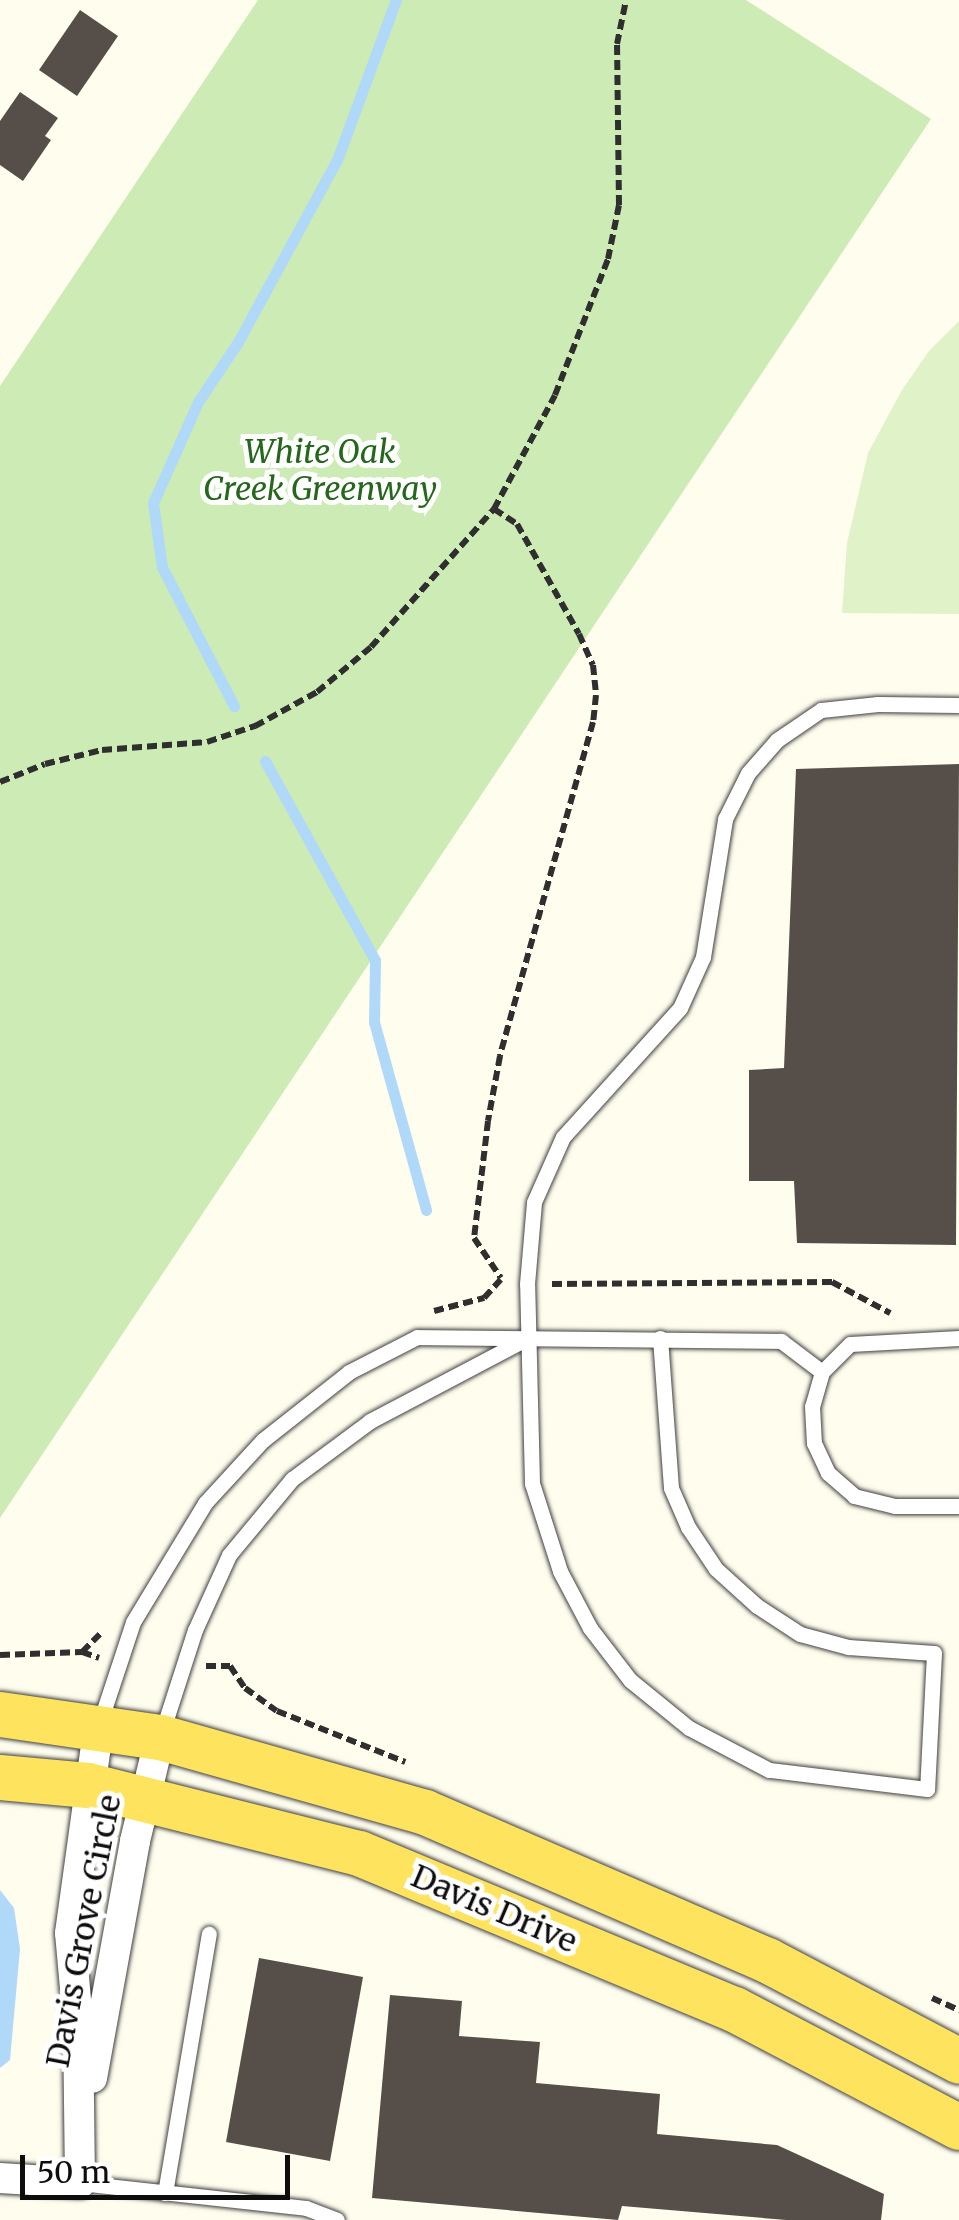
<!DOCTYPE html>
<html>
<head>
<meta charset="utf-8">
<style>
	body { margin:0 }
	#map { position:relative; width:959px; height:2220px; overflow:hidden; background:#fffded; font-family:Merriweather,serif }
	div>[style] { position:absolute }
	.green>* { inset:0; background:#cdebb5 }
	.pitch>* { inset:0; background:#e0f2c8 }
	.water>* { inset:0; background:#b0d8f9 }
	.stream>* { height:11px; margin:-5.5px; padding:0 5.5px; transform-origin:5.5px; border-radius:5.5px; background:#b0d8f9 }
	.building>* { inset:0; background:#564f49 }
	.path>* { height:6px; margin-top:-3px; transform-origin:0; background:repeating-linear-gradient(90deg,#2f2f2f 0 10px,transparent 0 15px) }
	.roads { filter:drop-shadow(0 0 2px #404040) drop-shadow(0 0 2px #404040) }
	.lane>* { height:15px; margin:-7.5px; padding:0 7.5px; transform-origin:7.5px; border-radius:7.5px; background:#fff }
	.street>* { height:30px; margin:-15px; padding:0 15px; transform-origin:15px; border-radius:15px; background:#fff }
	.primary>* { height:45px; margin:-22.5px; padding:0 22.5px; transform-origin:22.5px; border-radius:22.5px; background:#fee35e }
	span { translate:-50% -50%; white-space:nowrap; text-align:center; line-height:1.15; -webkit-text-stroke:10px #fff; paint-order:stroke }
	.park-label { font-size:32px; color:#25671b; font-style:italic }
	.street-label { font-size:32px; color:#0d0d0d }
	.scale { position:absolute; left:20px; top:2155px; width:270px; height:45px; box-sizing:border-box; border:5px solid #0d0d0d; border-top:0; padding-left:12px; font-size:30px; line-height:35px; white-space:nowrap; color:#0d0d0d; -webkit-text-stroke:8px #fff; paint-order:stroke }
</style>
</head>
<body>
<div id="map">
	<div class="green">
		<i style="clip-path:polygon(258px 0,746px 0,931px 119px,0 1518px,0 386px)"></i>
	</div>
	<div class="pitch">
		<i style="clip-path:polygon(959px 321px,959px 614px,842px 613px,847px 543px,868px 453px,902px 390px,929px 351px)"></i>
	</div>
	<div class="water">
		<i style="clip-path:polygon(0 1890px,14px 1908px,20px 1949px,10px 2060px,0 2068px)"></i>
	</div>
	<div class="stream">
		<i style="left:234px;top:706px;width:157px;rotate:-117.4deg"></i>
		<i style="left:162px;top:567px;width:65px;rotate:-98deg"></i>
		<i style="left:153px;top:503px;width:111px;rotate:-66deg"></i>
		<i style="left:198px;top:402px;width:72px;rotate:-56.3deg"></i>
		<i style="left:238px;top:342px;width:207px;rotate:-61.5deg"></i>
		<i style="left:337px;top:160px;width:171px;rotate:-69.8deg"></i>
		<i style="left:265px;top:761px;width:227px;rotate:61.1deg"></i>
		<i style="left:375px;top:960px;width:62px;rotate:90.9deg"></i>
		<i style="left:374px;top:1022px;width:195px;rotate:74.5deg"></i>
	</div>
	<div class="building">
		<i style="clip-path:polygon(80px 10px,118px 36px,77px 96px,39px 70px)"></i>
		<i style="clip-path:polygon(20px 92px,58px 118px,45px 136px,51px 140px,23px 181px,0 165px,0 121px)"></i>
		<i style="clip-path:polygon(959px 764px,956px 1245px,797px 1243px,794px 1181px,749px 1181px,749px 1070px,784px 1068px,796px 769px)"></i>
		<i style="clip-path:polygon(259px 1958px,363px 1977px,330px 2161px,226px 2142px)"></i>
		<i style="clip-path:polygon(390px 1995px,462px 2001px,459px 2036px,540px 2042px,536px 2083px,660px 2094px,657px 2134px,777px 2145px,884px 2194px,881px 2220px,786px 2220px,622px 2206px,618px 2220px,372px 2198px)"></i>
	</div>
	<div class="path">
		<i style="left:494px;top:509px;width:27px;rotate:33deg"></i>
		<i style="left:517px;top:524px;width:126px;rotate:60.6deg"></i>
		<i style="left:579px;top:634px;width:34px;rotate:66deg"></i>
		<i style="left:593px;top:665px;width:30px;rotate:84deg"></i>
		<i style="left:596px;top:695px;width:27px;rotate:96deg"></i>
		<i style="left:593px;top:722px;width:347px;rotate:105.6deg"></i>
		<i style="left:500px;top:1056px;width:66px;rotate:100.5deg"></i>
		<i style="left:488px;top:1121px;width:118px;rotate:96.8deg"></i>
		<i style="left:474px;top:1238px;width:48px;rotate:56deg"></i>
		<i style="left:0;top:782px;width:48px;rotate:-21.8deg"></i>
		<i style="left:45px;top:764px;width:59px;rotate:-13.8deg"></i>
		<i style="left:102px;top:750px;width:105px;rotate:-4.4deg"></i>
		<i style="left:207px;top:742px;width:51px;rotate:-18.4deg"></i>
		<i style="left:255px;top:726px;width:71px;rotate:-28.7deg"></i>
		<i style="left:317px;top:692px;width:70px;rotate:-39.8deg"></i>
		<i style="left:371px;top:647px;width:185px;rotate:-48.3deg"></i>
		<i style="left:494px;top:509px;width:129px;rotate:-61.8deg"></i>
		<i style="left:555px;top:395px;width:146px;rotate:-68.7deg"></i>
		<i style="left:608px;top:259px;width:55px;rotate:-78.5deg"></i>
		<i style="left:619px;top:205px;width:161px;rotate:-90.7deg"></i>
		<i style="left:617px;top:44px;width:45px;rotate:-78.4deg"></i>
		<i style="left:552px;top:1284px;width:280px;rotate:-0.4deg"></i>
		<i style="left:832px;top:1282px;width:66px;rotate:28.1deg"></i>
		<i style="left:434px;top:1311px;width:52px;rotate:-14.6deg"></i>
		<i style="left:484px;top:1298px;width:25px;rotate:-48deg"></i>
		<i style="left:82px;top:1652px;width:18px;rotate:19deg"></i>
		<i style="left:82px;top:1652px;width:27px;rotate:-45deg"></i>
		<i style="left:0;top:1655px;width:82px;rotate:-2.1deg"></i>
		<i style="left:206px;top:1666px;width:24px"></i>
		<i style="left:230px;top:1666px;width:27px;rotate:56deg"></i>
		<i style="left:245px;top:1688px;width:39px;rotate:36deg"></i>
		<i style="left:277px;top:1711px;width:138px;rotate:21.7deg"></i>
		<i style="left:932px;top:1998px;width:30px;rotate:24deg"></i>
	</div>
	<div class="roads">
		<div class="lane">
			<i style="left:660px;top:1338px;width:150px;rotate:85.8deg"></i>
			<i style="left:671px;top:1488px;width:43px;rotate:66.4deg"></i>
			<i style="left:688px;top:1527px;width:50px;rotate:56.3deg"></i>
			<i style="left:716px;top:1569px;width:55px;rotate:42.1deg"></i>
			<i style="left:757px;top:1606px;width:51px;rotate:33.1deg"></i>
			<i style="left:800px;top:1634px;width:50px;rotate:15.2deg"></i>
			<i style="left:848px;top:1647px;width:86px;rotate:4deg"></i>
			<i style="left:934px;top:1653px;width:136px;rotate:92.9deg"></i>
			<i style="left:927px;top:1789px;width:159px;rotate:-173.1deg"></i>
			<i style="left:769px;top:1770px;width:90px;rotate:-152.3deg"></i>
			<i style="left:689px;top:1728px;width:76px;rotate:-140.9deg"></i>
			<i style="left:630px;top:1680px;width:66px;rotate:-127.6deg"></i>
			<i style="left:590px;top:1628px;width:64px;rotate:-117.8deg"></i>
			<i style="left:560px;top:1571px;width:92px;rotate:-107.7deg"></i>
			<i style="left:532px;top:1483px;width:199px;rotate:-91.4deg"></i>
			<i style="left:527px;top:1284px;width:82px;rotate:-85.1deg"></i>
			<i style="left:534px;top:1202px;width:71px;rotate:-66deg"></i>
			<i style="left:563px;top:1137px;width:174px;rotate:-47.8deg"></i>
			<i style="left:680px;top:1008px;width:56px;rotate:-65.7deg"></i>
			<i style="left:703px;top:957px;width:140px;rotate:-80.9deg"></i>
			<i style="left:725px;top:819px;width:51px;rotate:-63.4deg"></i>
			<i style="left:748px;top:773px;width:44px;rotate:-48.7deg"></i>
			<i style="left:777px;top:740px;width:53px;rotate:-34.3deg"></i>
			<i style="left:821px;top:710px;width:57px;rotate:-6deg"></i>
			<i style="left:878px;top:704px;width:81px;rotate:0.7deg"></i>
			<i style="left:959px;top:1338px;width:109px;rotate:176.8deg"></i>
			<i style="left:850px;top:1344px;width:40px;rotate:135deg"></i>
			<i style="left:822px;top:1372px;width:35px;rotate:106deg"></i>
			<i style="left:812px;top:1406px;width:37px;rotate:87deg"></i>
			<i style="left:814px;top:1443px;width:33px;rotate:65deg"></i>
			<i style="left:828px;top:1473px;width:35px;rotate:41deg"></i>
			<i style="left:854px;top:1496px;width:42px;rotate:13.7deg"></i>
			<i style="left:895px;top:1506px;width:64px"></i>
			<i style="left:99px;top:1725px;width:108px;rotate:-71.7deg"></i>
			<i style="left:133px;top:1622px;width:139px;rotate:-58.8deg"></i>
			<i style="left:205px;top:1503px;width:86px;rotate:-47.4deg"></i>
			<i style="left:263px;top:1440px;width:110px;rotate:-38.3deg"></i>
			<i style="left:349px;top:1372px;width:76px;rotate:-27.2deg"></i>
			<i style="left:417px;top:1337px;width:364px;rotate:0.6deg"></i>
			<i style="left:781px;top:1341px;width:51px;rotate:37.1deg"></i>
			<i style="left:162px;top:1732px;width:107px;rotate:-72.1deg"></i>
			<i style="left:195px;top:1630px;width:82px;rotate:-65.6deg"></i>
			<i style="left:229px;top:1555px;width:99px;rotate:-50.3deg"></i>
			<i style="left:292px;top:1479px;width:97px;rotate:-36.6deg"></i>
			<i style="left:370px;top:1421px;width:172px;rotate:-27.8deg"></i>
			<i style="left:80px;top:2183px;width:227px;rotate:6.3deg"></i>
			<i style="left:306px;top:2208px;width:33px;rotate:21deg"></i>
			<i style="left:165px;top:2193px;width:263px;rotate:-80.4deg"></i>
		</div>
		<div class="street">
			<i style="left:92px;top:2078px;width:241px;rotate:-79.7deg"></i>
			<i style="left:135px;top:1841px;width:107px;rotate:-76.5deg"></i>
			<i style="left:0;top:2178px;width:80px;rotate:3.6deg"></i>
			<i style="left:80px;top:2183px;width:161px;rotate:-90.7deg"></i>
			<i style="left:78px;top:2022px;width:89px;rotate:-95.1deg"></i>
			<i style="left:70px;top:1933px;width:210px;rotate:-82.1deg"></i>
		</div>
		<div class="primary">
			<i style="left:0;top:1714px;width:162px;rotate:8.2deg"></i>
			<i style="left:160px;top:1737px;width:275px;rotate:15.8deg"></i>
			<i style="left:425px;top:1812px;width:373px;rotate:23.4deg"></i>
			<i style="left:767px;top:1960px;width:217px;rotate:27.7deg"></i>
			<i style="left:0;top:1777px;width:88px;rotate:5.2deg"></i>
			<i style="left:88px;top:1785px;width:279px;rotate:14.1deg"></i>
			<i style="left:359px;top:1853px;width:406px;rotate:22.6deg"></i>
			<i style="left:734px;top:2009px;width:254px;rotate:27.7deg"></i>
		</div>
	</div>
	<div class="park-label">
		<span style="left:320px;top:471px">White Oak<br>Creek Greenway</span>
	</div>
	<div class="street-label">
		<span style="left:494px;top:1909px;rotate:23deg">Davis Drive</span>
		<span style="left:84px;top:1931px;rotate:-79deg">Davis Grove Circle</span>
	</div>
	<div class="scale">50 m</div>
</div>
</body>
</html>
